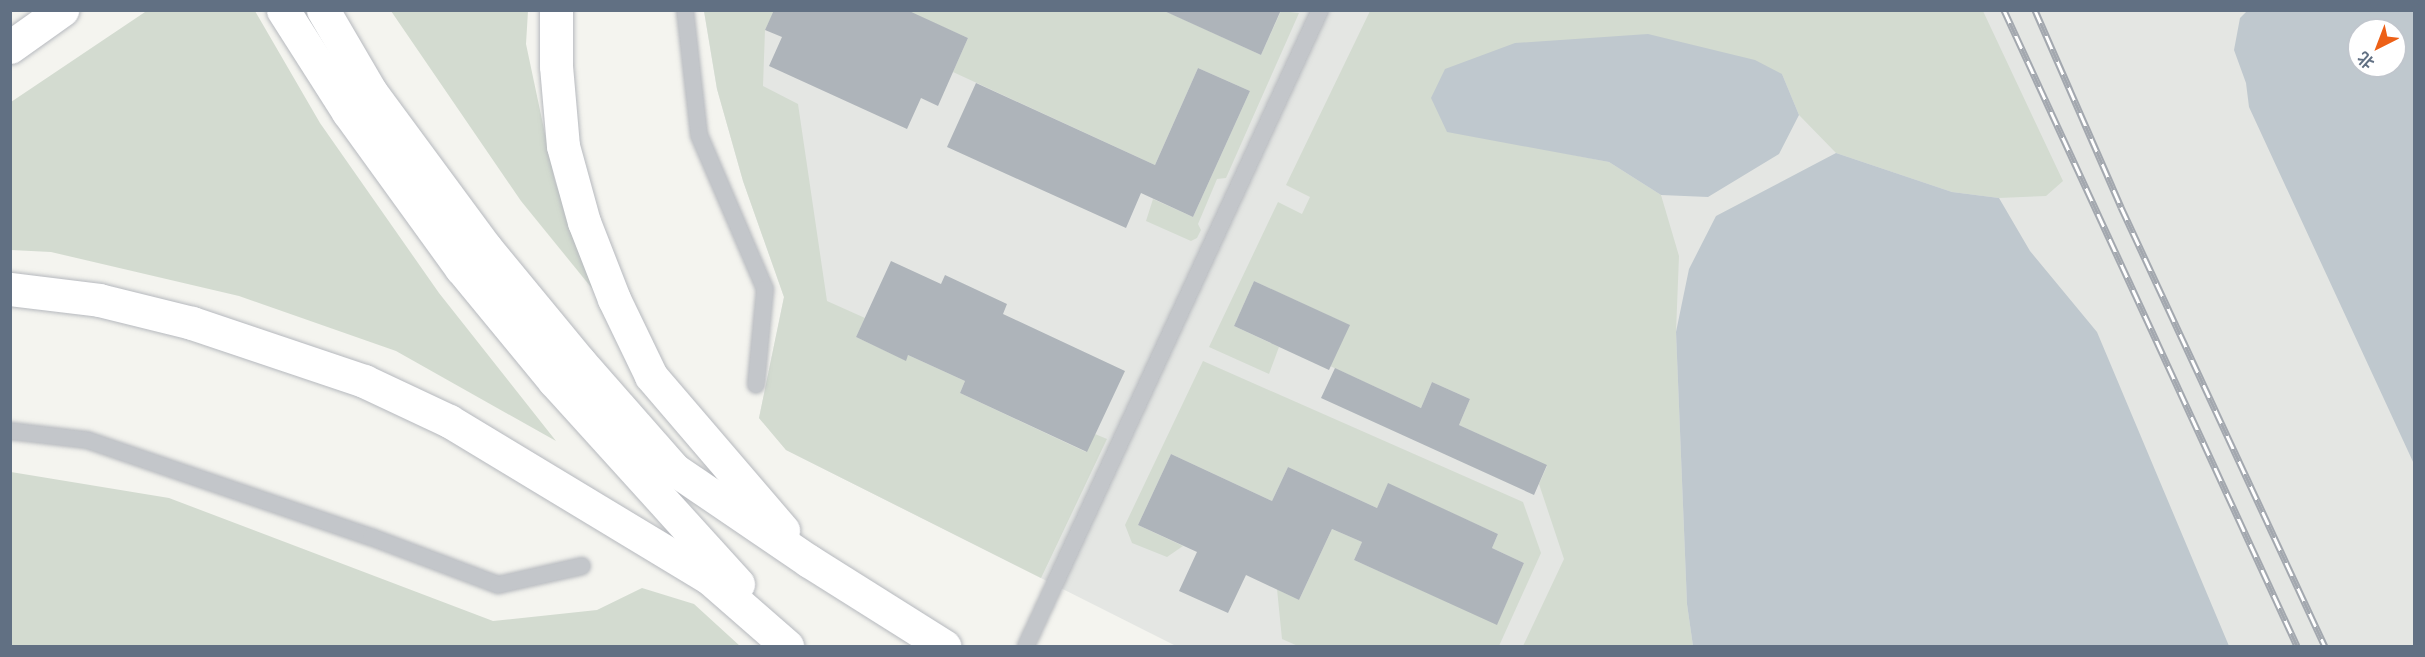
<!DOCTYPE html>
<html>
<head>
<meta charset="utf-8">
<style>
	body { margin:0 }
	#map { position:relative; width:2425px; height:657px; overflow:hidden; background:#f4f4ef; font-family:"Alegreya Sans","Noto Sans SC",sans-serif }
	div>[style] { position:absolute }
	.built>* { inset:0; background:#e4e6e3 }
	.green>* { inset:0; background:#d3dbd0 }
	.water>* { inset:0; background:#bfc8ce }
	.building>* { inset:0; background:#aeb4ba }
	.roads { filter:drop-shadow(0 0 2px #b6b9be) drop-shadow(0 0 2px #b6b9be) }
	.lane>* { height:16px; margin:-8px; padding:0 8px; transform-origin:8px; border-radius:8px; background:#c3c6ca }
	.primary>* { height:33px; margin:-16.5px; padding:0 16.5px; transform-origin:16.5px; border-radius:16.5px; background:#fff }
	.highway>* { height:33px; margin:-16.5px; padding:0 16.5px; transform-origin:16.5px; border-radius:16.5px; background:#fff }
	.rail>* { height:7px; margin-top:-3.5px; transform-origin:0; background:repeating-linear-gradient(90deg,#fff 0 14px,#a3a8af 0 28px); box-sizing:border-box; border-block:2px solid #a3a8af }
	span { translate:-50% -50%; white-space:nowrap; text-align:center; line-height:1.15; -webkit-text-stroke:6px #fff; paint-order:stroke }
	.frame { position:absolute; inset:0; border:12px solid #617083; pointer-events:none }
	.north { position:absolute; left:2347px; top:18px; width:60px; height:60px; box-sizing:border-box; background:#fff; border:2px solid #c0c6cd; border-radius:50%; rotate:222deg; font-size:16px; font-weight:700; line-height:24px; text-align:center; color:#617083 }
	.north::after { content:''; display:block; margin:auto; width:21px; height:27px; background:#ed6017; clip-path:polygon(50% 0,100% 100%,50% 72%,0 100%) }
</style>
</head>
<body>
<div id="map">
	<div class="built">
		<i style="clip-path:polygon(evenodd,704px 11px,2414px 11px,2414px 646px,1176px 646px,786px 450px,759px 418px,784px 297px,743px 181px,717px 89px,704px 11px,2359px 30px,2395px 30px,2395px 66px,2359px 66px,2359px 30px)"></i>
	</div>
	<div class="green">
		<i style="clip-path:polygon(148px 10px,255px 11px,320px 123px,439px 293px,556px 441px,396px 351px,239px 296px,51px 252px,11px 250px,11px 102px)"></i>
		<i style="clip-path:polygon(391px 11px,528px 11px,526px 44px,555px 181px,599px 297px,521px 201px)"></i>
		<i style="clip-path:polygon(704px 11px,774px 11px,765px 30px,763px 86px,798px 104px,827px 301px,865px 318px,856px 337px,905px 360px,908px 355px,965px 381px,960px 393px,1086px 452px,1095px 434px,1107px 439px,1041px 578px,786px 450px,759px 418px,784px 297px,743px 181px,717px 89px)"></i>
		<i style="clip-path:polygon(907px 11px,1165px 11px,1261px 55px,1281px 11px,1299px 13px,1226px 178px,1217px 179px,1198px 224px,1201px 230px,1197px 238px,1191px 241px,1146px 221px,1153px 199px,1193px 217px,1250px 91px,1198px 68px,1155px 165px,953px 72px,968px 38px)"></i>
		<i style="clip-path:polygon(1370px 11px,1983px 11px,2063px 181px,2046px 196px,1999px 198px,1952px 192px,1836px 153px,1799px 115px,1782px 74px,1538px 148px,1609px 162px,1661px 195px,1679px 256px,1676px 332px,1687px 604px,1693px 646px,1523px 646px,1564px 559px,1539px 484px,1547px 466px,1459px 425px,1470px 399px,1432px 382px,1421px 408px,1330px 366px,1349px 325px,1254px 281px,1234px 326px,1279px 347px,1269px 374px,1209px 347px,1278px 202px,1302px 214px,1310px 197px,1286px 185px)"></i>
		<i style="clip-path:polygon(1203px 361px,1523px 502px,1541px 553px,1499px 646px,1298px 646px,1282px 639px,1277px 589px,1299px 600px,1332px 529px,1362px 542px,1354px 560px,1497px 624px,1524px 563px,1492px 548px,1498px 534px,1388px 484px,1377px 508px,1288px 467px,1272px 501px,1171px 454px,1138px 525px,1183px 546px,1167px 557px,1132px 543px,1125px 525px)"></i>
		<i style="clip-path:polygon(11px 472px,169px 498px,493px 621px,597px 610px,642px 588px,694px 604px,740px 646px,11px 646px)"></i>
	</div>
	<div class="water">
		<i style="clip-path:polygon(evenodd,2247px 11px,2414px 11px,2414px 464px,2249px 107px,2246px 83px,2234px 50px,2240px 18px,2247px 11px,2359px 30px,2395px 30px,2395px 66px,2359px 66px,2359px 30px)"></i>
		<i style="clip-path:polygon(1648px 34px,1755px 60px,1782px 74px,1799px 115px,1779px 154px,1708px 197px,1661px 195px,1609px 162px,1447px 132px,1431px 98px,1445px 69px,1515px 43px)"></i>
		<i style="clip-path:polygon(1836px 153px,1952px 192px,1999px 198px,2030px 251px,2097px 332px,2229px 646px,1693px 646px,1687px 604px,1676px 332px,1689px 269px,1716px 216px)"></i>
	</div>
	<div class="building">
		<i style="clip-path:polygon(774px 10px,907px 10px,968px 38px,938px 106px,921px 98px,907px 129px,769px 66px,782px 37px,765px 30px)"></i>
		<i style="clip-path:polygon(1162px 10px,1281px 10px,1261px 55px)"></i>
		<i style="clip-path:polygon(1198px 68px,1250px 91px,1193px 217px,1141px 193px,1126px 228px,947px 147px,976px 83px,1155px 165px)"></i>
		<i style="clip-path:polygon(891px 261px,941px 284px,945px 275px,1007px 304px,1003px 314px,1125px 371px,1087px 452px,960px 393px,965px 381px,908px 355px,906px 361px,856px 337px)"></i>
		<i style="clip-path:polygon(1254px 281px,1350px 325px,1329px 370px,1234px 326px)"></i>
		<i style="clip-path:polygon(1335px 368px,1421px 408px,1432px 382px,1470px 399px,1459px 425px,1547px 465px,1534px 495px,1321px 398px)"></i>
		<i style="clip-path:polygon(1171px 454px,1272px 501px,1288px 467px,1377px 508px,1388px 483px,1498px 534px,1492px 548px,1524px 563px,1497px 625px,1354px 560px,1362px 542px,1332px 529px,1299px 600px,1246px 575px,1228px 613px,1179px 591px,1197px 552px,1138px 525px)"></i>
	</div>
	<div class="roads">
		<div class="lane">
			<i style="left:685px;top:10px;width:126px;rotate:83.6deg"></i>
			<i style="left:699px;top:135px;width:168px;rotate:66.8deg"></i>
			<i style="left:765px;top:289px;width:96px;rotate:95.4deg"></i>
			<i style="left:10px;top:431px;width:78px;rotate:6.7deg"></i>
			<i style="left:87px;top:440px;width:300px;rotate:18.9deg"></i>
			<i style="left:371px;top:537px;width:136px;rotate:20.7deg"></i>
			<i style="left:498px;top:585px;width:86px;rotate:-12.7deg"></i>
			<i style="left:1026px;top:646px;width:701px;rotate:-65.19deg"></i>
		</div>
		<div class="primary">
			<i style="left:10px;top:47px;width:64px;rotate:-35.4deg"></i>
		</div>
		<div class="highway">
			<i style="left:283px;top:10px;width:121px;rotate:57.5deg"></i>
			<i style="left:348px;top:112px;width:193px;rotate:54.1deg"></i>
			<i style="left:461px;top:268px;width:146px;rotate:50.5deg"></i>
			<i style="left:554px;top:381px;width:274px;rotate:47.8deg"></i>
			<i style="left:323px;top:10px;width:95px;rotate:59.7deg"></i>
			<i style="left:371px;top:92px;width:194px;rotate:53.6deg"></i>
			<i style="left:486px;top:248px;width:148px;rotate:50.5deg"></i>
			<i style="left:580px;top:362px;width:144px;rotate:48.7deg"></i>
			<i style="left:675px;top:470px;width:162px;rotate:34.2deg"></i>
			<i style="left:809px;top:561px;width:160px;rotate:32.2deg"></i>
			<i style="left:556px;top:10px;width:56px;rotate:90deg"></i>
			<i style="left:556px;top:66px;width:80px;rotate:85deg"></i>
			<i style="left:563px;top:146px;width:79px;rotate:74.6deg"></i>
			<i style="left:584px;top:222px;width:83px;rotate:68.7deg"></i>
			<i style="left:614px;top:299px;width:85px;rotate:64.3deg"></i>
			<i style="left:651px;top:376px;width:203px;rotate:49.4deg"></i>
			<i style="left:10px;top:289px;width:90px;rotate:7deg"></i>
			<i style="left:99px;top:300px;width:96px;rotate:13.9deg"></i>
			<i style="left:192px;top:323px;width:182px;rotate:18.6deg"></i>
			<i style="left:364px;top:381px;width:94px;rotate:25.2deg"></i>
			<i style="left:449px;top:421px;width:302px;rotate:31.1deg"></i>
			<i style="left:708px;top:577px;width:105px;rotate:41.1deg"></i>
		</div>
	</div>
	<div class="rail">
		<i style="left:2004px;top:10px;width:700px;rotate:65.26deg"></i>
		<i style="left:2035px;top:10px;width:215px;rotate:66.4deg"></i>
		<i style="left:2121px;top:207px;width:484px;rotate:65.1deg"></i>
	</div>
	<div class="frame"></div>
	<div class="north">北</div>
</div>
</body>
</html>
